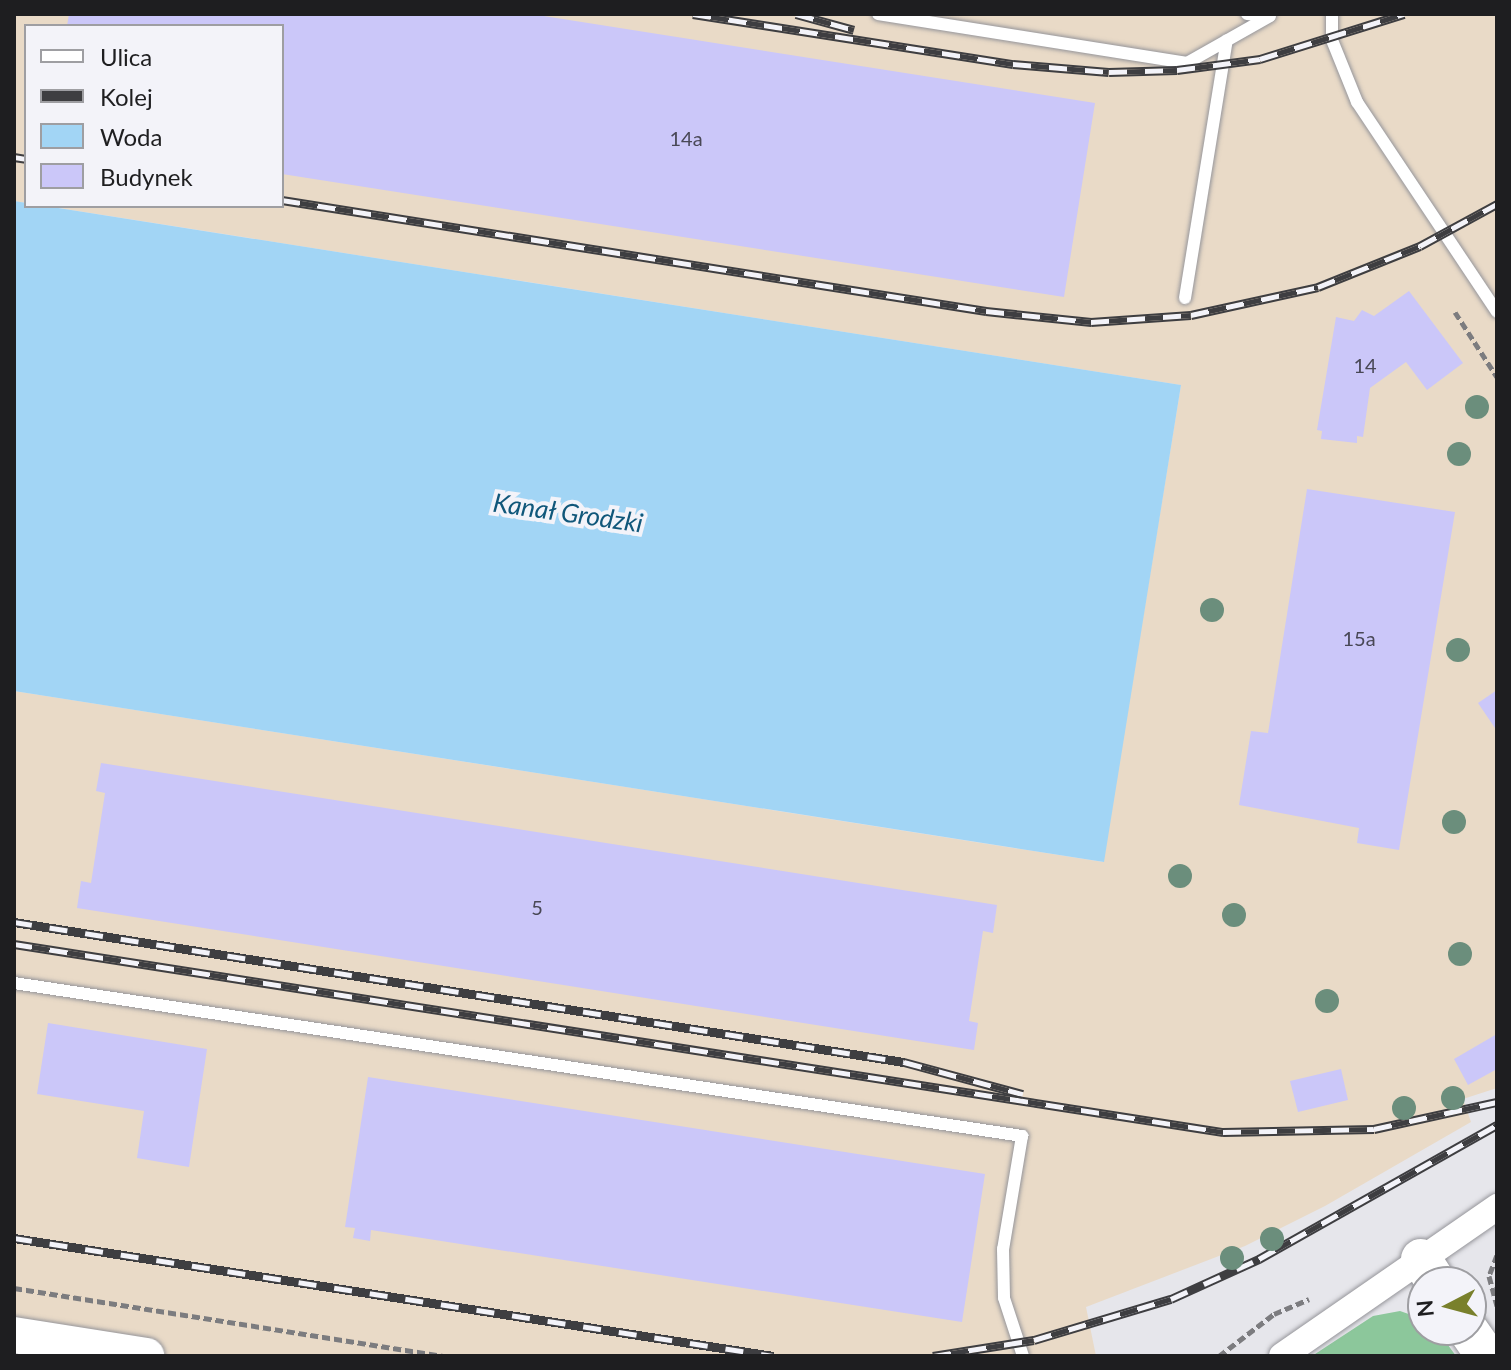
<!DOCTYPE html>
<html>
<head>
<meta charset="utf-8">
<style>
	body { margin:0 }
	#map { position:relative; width:1511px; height:1370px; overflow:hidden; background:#e6e6eb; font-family:Lato,sans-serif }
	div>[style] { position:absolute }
	.industrial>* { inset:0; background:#e9dac7 }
	.green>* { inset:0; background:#8cc79b }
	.water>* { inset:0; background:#a2d5f5 }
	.building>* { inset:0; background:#cbc7f9 }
	.path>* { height:5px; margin-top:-2.5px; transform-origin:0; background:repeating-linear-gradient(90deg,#7c7c7f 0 8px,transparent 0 12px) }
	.roads { filter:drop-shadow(0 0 2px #95959a) drop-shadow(0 0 2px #95959a) }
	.service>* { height:12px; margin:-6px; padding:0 6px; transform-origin:6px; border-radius:6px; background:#fff }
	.minor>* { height:26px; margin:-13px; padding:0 13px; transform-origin:13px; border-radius:13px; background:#fff }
	.secondary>* { height:36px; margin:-18px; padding:0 18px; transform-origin:18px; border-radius:18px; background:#fff }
	.primary>* { height:40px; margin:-20px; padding:0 20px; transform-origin:20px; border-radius:20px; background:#fff }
	.rail>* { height:9px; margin-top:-4.5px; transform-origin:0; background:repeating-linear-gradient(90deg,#f3f3f9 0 18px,#3e3e41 0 36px); box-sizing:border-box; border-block:2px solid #3e3e41 }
	.trees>* { width:24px; height:24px; margin:-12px; border-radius:50%; background:#6b8e7c }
	span { translate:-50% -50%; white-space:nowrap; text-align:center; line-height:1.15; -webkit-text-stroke:8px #f3f3f9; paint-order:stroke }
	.number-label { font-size:20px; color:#494856 }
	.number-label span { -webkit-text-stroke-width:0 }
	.water-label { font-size:26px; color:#11577a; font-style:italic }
	.frame { position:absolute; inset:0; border:16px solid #1e1e20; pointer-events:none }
	.legend { position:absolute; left:24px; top:24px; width:260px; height:184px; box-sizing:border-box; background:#f3f3f9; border:2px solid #9e9ea2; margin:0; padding:10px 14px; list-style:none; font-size:24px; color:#1e1e20 }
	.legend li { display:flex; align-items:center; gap:16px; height:40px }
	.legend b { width:40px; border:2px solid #9e9ea2 }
	.north { position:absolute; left:1407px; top:1266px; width:80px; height:80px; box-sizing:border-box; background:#f3f3f9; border:2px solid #9e9ea2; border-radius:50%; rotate:264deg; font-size:22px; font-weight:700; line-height:32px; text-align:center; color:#1e1e20 }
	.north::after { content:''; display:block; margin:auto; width:28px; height:36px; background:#79802c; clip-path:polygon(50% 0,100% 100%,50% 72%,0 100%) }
</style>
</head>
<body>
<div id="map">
	<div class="industrial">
		<i style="clip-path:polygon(14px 14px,1497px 14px,1497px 1088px,1463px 1099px,1471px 1122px,1325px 1206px,1245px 1246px,1086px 1307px,1096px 1356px,14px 1356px,14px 691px,1103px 862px,1181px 385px,46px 206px,282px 206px,282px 26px,26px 26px,26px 203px,14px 201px)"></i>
	</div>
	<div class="green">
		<i style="clip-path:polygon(1400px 1311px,1423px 1319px,1423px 1330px,1437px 1330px,1456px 1356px,1312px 1356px,1373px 1316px)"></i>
	</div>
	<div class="water">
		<i style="clip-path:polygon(14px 201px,1181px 385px,1104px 862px,14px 691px)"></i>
	</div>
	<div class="building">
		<i style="clip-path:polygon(69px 14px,531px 14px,1095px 103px,1064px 297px,282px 174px,282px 26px,67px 26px)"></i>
		<i style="clip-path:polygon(1409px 291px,1463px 363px,1427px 390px,1406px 362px,1370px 388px,1363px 437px,1357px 436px,1357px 443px,1321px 439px,1322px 431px,1317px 430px,1336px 317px,1354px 321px,1362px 310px,1374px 316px)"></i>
		<i style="clip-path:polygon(1307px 489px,1455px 512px,1399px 850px,1357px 843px,1359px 828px,1239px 805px,1251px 731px,1268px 733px)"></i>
		<i style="clip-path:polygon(1497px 690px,1497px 731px,1478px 703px)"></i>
		<i style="clip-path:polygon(101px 763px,997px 905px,993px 933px,983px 931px,969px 1021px,978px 1023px,974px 1050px,77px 908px,81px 881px,91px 883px,105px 793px,96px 791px)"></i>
		<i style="clip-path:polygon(48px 1023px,207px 1049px,189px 1167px,137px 1158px,144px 1111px,37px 1094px)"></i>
		<i style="clip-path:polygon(1497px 1034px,1497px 1069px,1468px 1085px,1454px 1059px)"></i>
		<i style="clip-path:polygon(1341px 1069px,1348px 1100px,1298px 1112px,1290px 1081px)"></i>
		<i style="clip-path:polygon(368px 1077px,985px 1174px,962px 1322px,371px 1230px,370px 1241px,353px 1238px,355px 1228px,345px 1227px)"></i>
	</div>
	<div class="path">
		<i style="left:1455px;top:312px;width:77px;rotate:57.1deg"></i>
		<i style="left:1497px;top:1255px;width:22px;rotate:111deg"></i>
		<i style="left:1489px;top:1276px;width:31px;rotate:75deg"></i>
		<i style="left:14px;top:1288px;width:436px;rotate:9deg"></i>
		<i style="left:1219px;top:1356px;width:69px;rotate:-37.4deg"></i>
		<i style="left:1274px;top:1314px;width:38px;rotate:-23deg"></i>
	</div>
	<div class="roads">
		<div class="service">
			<i style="left:878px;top:14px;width:313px;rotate:9deg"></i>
			<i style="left:1187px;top:63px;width:95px;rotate:-29.5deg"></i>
			<i style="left:1247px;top:14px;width:23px;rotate:5deg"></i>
			<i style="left:1332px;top:14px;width:26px;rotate:90deg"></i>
			<i style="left:1332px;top:40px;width:67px;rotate:68deg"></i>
			<i style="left:1357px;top:102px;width:252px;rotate:56.3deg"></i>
			<i style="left:1185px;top:298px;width:261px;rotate:-80.8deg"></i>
			<i style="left:14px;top:983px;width:1020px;rotate:8.63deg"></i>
			<i style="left:1022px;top:1136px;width:115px;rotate:99.5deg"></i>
			<i style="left:1003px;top:1249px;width:49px;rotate:88.8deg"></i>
			<i style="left:1004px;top:1298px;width:61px;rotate:71.9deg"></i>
		</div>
		<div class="minor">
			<i style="left:1282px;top:1356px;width:262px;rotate:-34.7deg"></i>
		</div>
		<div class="secondary">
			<i style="left:14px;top:1335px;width:134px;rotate:9deg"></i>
		</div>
		<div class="primary">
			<i style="left:1421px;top:1259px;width:27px;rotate:57deg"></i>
			<i style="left:1468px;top:1330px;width:32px;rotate:55deg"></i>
		</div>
	</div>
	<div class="rail">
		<i style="left:693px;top:14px;width:324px;rotate:8.9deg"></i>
		<i style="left:1013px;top:64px;width:96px;rotate:4.8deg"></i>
		<i style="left:1109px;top:72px;width:68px;rotate:-1.7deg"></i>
		<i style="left:1177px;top:70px;width:84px;rotate:-7.5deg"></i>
		<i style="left:1260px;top:59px;width:151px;rotate:-17.4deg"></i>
		<i style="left:796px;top:14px;width:60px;rotate:15.4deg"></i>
		<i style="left:14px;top:157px;width:12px;rotate:9deg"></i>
		<i style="left:282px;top:200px;width:713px;rotate:8.96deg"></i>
		<i style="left:986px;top:311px;width:106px;rotate:6deg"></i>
		<i style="left:1091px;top:322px;width:100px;rotate:-4deg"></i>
		<i style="left:1191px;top:315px;width:130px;rotate:-12.4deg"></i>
		<i style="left:1318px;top:287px;width:110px;rotate:-21.9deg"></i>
		<i style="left:1420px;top:246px;width:88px;rotate:-28.6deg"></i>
		<i style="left:14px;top:922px;width:901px;rotate:8.94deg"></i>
		<i style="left:904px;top:1062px;width:123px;rotate:15.1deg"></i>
		<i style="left:14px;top:944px;width:1224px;rotate:8.84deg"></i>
		<i style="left:1223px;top:1132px;width:151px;rotate:-1.1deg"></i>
		<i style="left:1374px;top:1129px;width:126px;rotate:-12.4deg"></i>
		<i style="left:14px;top:1238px;width:769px;rotate:8.83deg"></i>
		<i style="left:933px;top:1356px;width:102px;rotate:-9deg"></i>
		<i style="left:1034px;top:1340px;width:143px;rotate:-16.7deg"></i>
		<i style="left:1171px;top:1299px;width:97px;rotate:-24.4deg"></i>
		<i style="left:1259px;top:1259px;width:273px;rotate:-29.4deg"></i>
	</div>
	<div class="trees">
		<i style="left:1477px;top:407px"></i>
		<i style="left:1459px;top:454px"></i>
		<i style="left:1212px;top:610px"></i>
		<i style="left:1458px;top:650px"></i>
		<i style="left:1454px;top:822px"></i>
		<i style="left:1180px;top:876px"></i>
		<i style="left:1234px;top:915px"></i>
		<i style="left:1460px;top:954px"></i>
		<i style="left:1327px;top:1001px"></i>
		<i style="left:1453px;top:1098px"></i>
		<i style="left:1404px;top:1108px"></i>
		<i style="left:1272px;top:1239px"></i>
		<i style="left:1232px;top:1258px"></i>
	</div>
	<div class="number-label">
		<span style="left:686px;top:138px">14a</span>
		<span style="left:1365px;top:365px">14</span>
		<span style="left:1359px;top:638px">15a</span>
		<span style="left:537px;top:907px">5</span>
	</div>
	<div class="water-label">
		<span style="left:568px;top:513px;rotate:8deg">Kanał Grodzki</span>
	</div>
	<div class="frame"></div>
	<ul class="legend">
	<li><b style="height:10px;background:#fff"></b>Ulica</li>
	<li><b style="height:10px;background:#3e3e41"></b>Kolej</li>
	<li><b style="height:22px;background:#a2d5f5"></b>Woda</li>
	<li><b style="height:22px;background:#cbc7f9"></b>Budynek</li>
	</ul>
	<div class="north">N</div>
</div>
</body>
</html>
